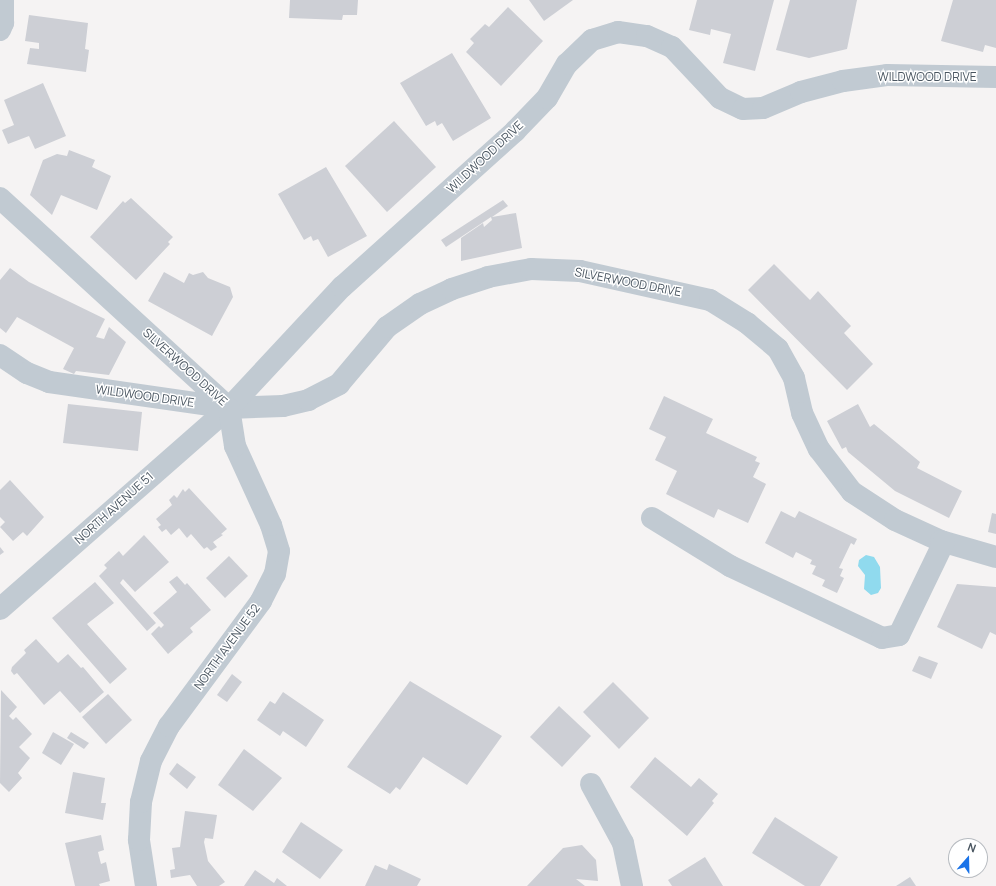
<!DOCTYPE html>
<html>
<head>
<meta charset="utf-8">
<style>
	body { margin:0 }
	#map { position:relative; width:996px; height:886px; overflow:hidden; background:#f5f3f3; font-family:Manrope,sans-serif }
	div>[style] { position:absolute }
	.water>* { inset:0; background:#90daee }
	.building>* { inset:0; background:#cdcfd5 }
	.minor>* { height:22px; margin:-11px; padding:0 11px; transform-origin:11px; border-radius:11px; background:#c1cad2 }
	span { translate:-50% -50%; white-space:nowrap; text-align:center; line-height:1.15; -webkit-text-stroke:3px #fff; paint-order:stroke }
	.street-label { font-size:12px; color:#4a5661 }
	.north { position:absolute; left:948px; top:838px; width:40px; height:40px; box-sizing:border-box; background:#fff; border:1px solid #b7bbc0; border-radius:50%; rotate:20deg; font-size:11px; font-weight:700; line-height:16px; text-align:center; color:#4a5661 }
	.north::after { content:''; display:block; margin:auto; width:14px; height:18px; background:#1a73e8; clip-path:polygon(50% 0,100% 100%,50% 72%,0 100%) }
</style>
</head>
<body>
<div id="map">
	<div class="water">
		<i style="clip-path:polygon(866px 555px,874px 557px,880px 567px,881px 588px,878px 593px,871px 595px,864px 589px,865px 575px,858px 566px,859px 560px)"></i>
	</div>
	<div class="building">
		<i style="clip-path:polygon(290px 0,358px 0,357px 15px,343px 15px,342px 20px,289px 18px)"></i>
		<i style="clip-path:polygon(529px 0,573px 0,544px 21px)"></i>
		<i style="clip-path:polygon(697px 0,774px 0,755px 71px,723px 63px,731px 34px,711px 29px,710px 35px,689px 30px)"></i>
		<i style="clip-path:polygon(790px 0,857px 0,847px 49px,809px 58px,776px 50px)"></i>
		<i style="clip-path:polygon(953px 0,996px 0,996px 48px,985px 45px,983px 52px,941px 41px)"></i>
		<i style="clip-path:polygon(508px 7px,543px 41px,501px 86px,466px 52px,474px 43px,470px 39px,485px 24px,489px 27px)"></i>
		<i style="clip-path:polygon(29px 15px,88px 23px,85px 49px,89px 50px,86px 72px,27px 64px,30px 48px,39px 49px,39px 43px,25px 41px)"></i>
		<i style="clip-path:polygon(452px 53px,491px 118px,453px 141px,442px 123px,437px 126px,435px 121px,426px 126px,400px 83px)"></i>
		<i style="clip-path:polygon(43px 83px,66px 136px,35px 149px,29px 136px,8px 144px,2px 130px,14px 125px,4px 100px)"></i>
		<i style="clip-path:polygon(394px 121px,436px 167px,387px 212px,345px 166px)"></i>
		<i style="clip-path:polygon(69px 150px,95px 160px,92px 167px,111px 176px,97px 210px,61px 195px,52px 215px,30px 195px,43px 160px,57px 154px,67px 156px)"></i>
		<i style="clip-path:polygon(326px 167px,367px 236px,328px 257px,318px 239px,313px 241px,311px 236px,304px 240px,278px 194px)"></i>
		<i style="clip-path:polygon(131px 198px,173px 237px,168px 242px,170px 244px,136px 280px,90px 237px,123px 201px,125px 203px)"></i>
		<i style="clip-path:polygon(503px 200px,508px 206px,492px 217px,516px 213px,522px 248px,461px 261px,461px 238px,483px 223px,484px 227px,492px 220px,491px 217px,446px 247px,441px 240px)"></i>
		<i style="clip-path:polygon(774px 264px,810px 300px,818px 291px,851px 326px,844px 333px,873px 364px,847px 390px,748px 290px)"></i>
		<i style="clip-path:polygon(10px 268px,29px 282px,105px 319px,96px 337px,104px 339px,109px 327px,126px 342px,109px 375px,76px 371px,74px 374px,63px 369px,74px 348px,17px 317px,6px 333px,0 328px,0 280px)"></i>
		<i style="clip-path:polygon(164px 272px,184px 283px,189px 273px,193px 275px,203px 272px,208px 278px,230px 287px,233px 297px,212px 336px,148px 301px)"></i>
		<i style="clip-path:polygon(664px 396px,713px 419px,706px 433px,757px 457px,755px 461px,760px 463px,753px 477px,766px 484px,748px 523px,718px 509px,714px 518px,666px 494px,677px 471px,655px 460px,666px 437px,649px 429px)"></i>
		<i style="clip-path:polygon(68px 404px,142px 412px,138px 451px,63px 443px)"></i>
		<i style="clip-path:polygon(858px 404px,870px 427px,874px 424px,920px 462px,917px 468px,962px 491px,949px 518px,895px 491px,848px 452px,846px 447px,842px 449px,827px 421px)"></i>
		<i style="clip-path:polygon(10px 480px,44px 517px,27px 536px,23px 532px,13px 541px,0 527px,5px 522px,0 517px,0 490px)"></i>
		<i style="clip-path:polygon(189px 488px,227px 529px,221px 534px,223px 535px,213px 542px,217px 547px,211px 551px,207px 547px,204px 549px,191px 534px,187px 538px,179px 528px,171px 535px,166px 529px,162px 532px,158px 527px,161px 525px,156px 519px,172px 505px,169px 500px,174px 495px,177px 498px,183px 489px,185px 492px)"></i>
		<i style="clip-path:polygon(781px 511px,795px 518px,799px 511px,857px 539px,854px 545px,851px 543px,839px 568px,843px 569px,840px 576px,844px 578px,837px 593px,822px 586px,825px 580px,812px 574px,816px 566px,810px 564px,812px 560px,796px 552px,793px 558px,765px 543px)"></i>
		<i style="clip-path:polygon(992px 513px,996px 514px,996px 534px,988px 532px)"></i>
		<i style="clip-path:polygon(144px 535px,169px 562px,135px 592px,123px 579px,120px 583px,156px 623px,147px 631px,99px 576px,107px 568px,104px 565px,119px 551px,123px 556px)"></i>
		<i style="clip-path:polygon(0 547px,4px 552px,0 555px)"></i>
		<i style="clip-path:polygon(229px 556px,248px 576px,225px 598px,206px 578px)"></i>
		<i style="clip-path:polygon(177px 576px,185px 585px,187px 583px,211px 610px,190px 628px,193px 632px,168px 654px,151px 634px,159px 626px,161px 628px,164px 625px,153px 613px,177px 592px,169px 582px)"></i>
		<i style="clip-path:polygon(95px 582px,114px 603px,87px 624px,127px 669px,110px 684px,52px 618px)"></i>
		<i style="clip-path:polygon(957px 584px,996px 587px,996px 635px,990px 632px,982px 649px,937px 627px)"></i>
		<i style="clip-path:polygon(36px 639px,58px 663px,68px 654px,81px 668px,83px 667px,104px 692px,80px 713px,60px 691px,44px 705px,17px 673px,14px 675px,11px 671px,12px 667px,26px 653px,24px 650px)"></i>
		<i style="clip-path:polygon(919px 656px,938px 663px,931px 679px,912px 671px)"></i>
		<i style="clip-path:polygon(232px 674px,242px 682px,227px 702px,217px 695px)"></i>
		<i style="clip-path:polygon(410px 681px,502px 736px,467px 785px,423px 757px,400px 790px,396px 787px,390px 794px,347px 767px)"></i>
		<i style="clip-path:polygon(613px 682px,649px 718px,619px 749px,583px 712px)"></i>
		<i style="clip-path:polygon(1px 690px,17px 707px,9px 716px,13px 720px,16px 717px,32px 734px,19px 747px,30px 758px,18px 773px,22px 778px,9px 792px,0 783px)"></i>
		<i style="clip-path:polygon(283px 692px,324px 720px,306px 747px,283px 731px,280px 736px,257px 720px,270px 701px,275px 704px)"></i>
		<i style="clip-path:polygon(108px 694px,132px 720px,106px 744px,82px 717px)"></i>
		<i style="clip-path:polygon(559px 706px,591px 736px,562px 767px,530px 737px)"></i>
		<i style="clip-path:polygon(53px 732px,74px 744px,61px 765px,42px 753px)"></i>
		<i style="clip-path:polygon(71px 732px,89px 743px,84px 749px,67px 738px)"></i>
		<i style="clip-path:polygon(244px 749px,282px 778px,253px 811px,218px 785px)"></i>
		<i style="clip-path:polygon(655px 757px,691px 787px,699px 778px,718px 794px,712px 801px,714px 803px,687px 836px,630px 787px)"></i>
		<i style="clip-path:polygon(177px 763px,196px 777px,187px 789px,169px 774px)"></i>
		<i style="clip-path:polygon(73px 772px,105px 778px,101px 803px,106px 803px,103px 820px,65px 813px)"></i>
		<i style="clip-path:polygon(185px 811px,217px 815px,213px 839px,205px 838px,204px 842px,208px 861px,225px 882px,219px 886px,197px 886px,190px 875px,171px 878px,170px 870px,175px 869px,172px 848px,180px 847px)"></i>
		<i style="clip-path:polygon(775px 817px,838px 857px,820px 886px,805px 886px,752px 853px)"></i>
		<i style="clip-path:polygon(301px 822px,343px 850px,320px 879px,282px 852px)"></i>
		<i style="clip-path:polygon(101px 835px,104px 850px,98px 852px,101px 864px,106px 862px,110px 881px,99px 884px,100px 886px,75px 886px,65px 843px)"></i>
		<i style="clip-path:polygon(582px 845px,596px 860px,598px 881px,576px 879px,585px 886px,527px 886px,563px 848px)"></i>
		<i style="clip-path:polygon(705px 857px,723px 886px,672px 886px,668px 880px)"></i>
		<i style="clip-path:polygon(389px 864px,421px 879px,417px 886px,365px 886px,375px 865px,387px 870px)"></i>
		<i style="clip-path:polygon(255px 870px,274px 883px,277px 878px,287px 886px,244px 886px)"></i>
		<i style="clip-path:polygon(910px 877px,916px 886px,896px 886px)"></i>
	</div>
	<div class="minor">
		<i style="left:0;top:30px;width:8px;rotate:-67deg"></i>
		<i style="left:3px;top:23px;width:23px;rotate:-90deg"></i>
		<i style="left:0;top:198px;width:311px;rotate:42.5deg"></i>
		<i style="left:229px;top:408px;width:54px;rotate:-2.1deg"></i>
		<i style="left:283px;top:406px;width:26px;rotate:-13deg"></i>
		<i style="left:308px;top:400px;width:35px;rotate:-27deg"></i>
		<i style="left:339px;top:384px;width:75px;rotate:-49.9deg"></i>
		<i style="left:387px;top:327px;width:40px;rotate:-34.9deg"></i>
		<i style="left:420px;top:304px;width:35px;rotate:-25deg"></i>
		<i style="left:452px;top:289px;width:38px;rotate:-18deg"></i>
		<i style="left:488px;top:277px;width:44px;rotate:-10.5deg"></i>
		<i style="left:531px;top:269px;width:49px;rotate:2.3deg"></i>
		<i style="left:580px;top:271px;width:133px;rotate:12.6deg"></i>
		<i style="left:710px;top:300px;width:44px;rotate:31.9deg"></i>
		<i style="left:747px;top:323px;width:40px;rotate:40deg"></i>
		<i style="left:778px;top:349px;width:33px;rotate:61deg"></i>
		<i style="left:794px;top:378px;width:36px;rotate:77deg"></i>
		<i style="left:802px;top:413px;width:40px;rotate:65deg"></i>
		<i style="left:819px;top:449px;width:54px;rotate:52.5deg"></i>
		<i style="left:852px;top:492px;width:51px;rotate:33.1deg"></i>
		<i style="left:895px;top:520px;width:51px;rotate:24.5deg"></i>
		<i style="left:941px;top:541px;width:57px;rotate:16.2deg"></i>
		<i style="left:0;top:355px;width:32px;rotate:34deg"></i>
		<i style="left:27px;top:373px;width:24px;rotate:22deg"></i>
		<i style="left:49px;top:382px;width:182px;rotate:8.2deg"></i>
		<i style="left:652px;top:518px;width:92px;rotate:31.6deg"></i>
		<i style="left:730px;top:566px;width:168px;rotate:25.3deg"></i>
		<i style="left:882px;top:638px;width:17px;rotate:-10deg"></i>
		<i style="left:899px;top:635px;width:103px;rotate:-64.2deg"></i>
		<i style="left:0;top:609px;width:305px;rotate:-41.3deg"></i>
		<i style="left:229px;top:408px;width:166px;rotate:-47deg"></i>
		<i style="left:342px;top:287px;width:233px;rotate:-42deg"></i>
		<i style="left:515px;top:131px;width:46px;rotate:-45.9deg"></i>
		<i style="left:547px;top:98px;width:39px;rotate:-60deg"></i>
		<i style="left:567px;top:64px;width:35px;rotate:-44deg"></i>
		<i style="left:592px;top:40px;width:27px;rotate:-17deg"></i>
		<i style="left:618px;top:32px;width:29px;rotate:8deg"></i>
		<i style="left:647px;top:36px;width:27px;rotate:24deg"></i>
		<i style="left:672px;top:47px;width:70px;rotate:46.7deg"></i>
		<i style="left:720px;top:98px;width:25px;rotate:26deg"></i>
		<i style="left:743px;top:109px;width:20px;rotate:-3deg"></i>
		<i style="left:763px;top:108px;width:41px;rotate:-22.8deg"></i>
		<i style="left:801px;top:92px;width:43px;rotate:-14.7deg"></i>
		<i style="left:843px;top:81px;width:44px;rotate:-7.8deg"></i>
		<i style="left:887px;top:75px;width:109px;rotate:1.1deg"></i>
		<i style="left:591px;top:784px;width:67px;rotate:61.5deg"></i>
		<i style="left:623px;top:843px;width:44px;rotate:78.2deg"></i>
		<i style="left:146px;top:886px;width:47px;rotate:-98.7deg"></i>
		<i style="left:139px;top:840px;width:38px;rotate:-87deg"></i>
		<i style="left:141px;top:802px;width:42px;rotate:-76.3deg"></i>
		<i style="left:151px;top:761px;width:39px;rotate:-63deg"></i>
		<i style="left:169px;top:726px;width:155px;rotate:-53.6deg"></i>
		<i style="left:261px;top:601px;width:30px;rotate:-63deg"></i>
		<i style="left:275px;top:574px;width:23px;rotate:-80deg"></i>
		<i style="left:279px;top:551px;width:27px;rotate:-107deg"></i>
		<i style="left:271px;top:525px;width:87px;rotate:-114.5deg"></i>
		<i style="left:235px;top:446px;width:38px;rotate:-99deg"></i>
	</div>
	<div class="street-label">
		<span style="left:927px;top:77px">WILDWOOD DRIVE</span>
		<span style="left:485px;top:157px;rotate:-43deg">WILDWOOD DRIVE</span>
		<span style="left:628px;top:282px;rotate:11deg">SILVERWOOD DRIVE</span>
		<span style="left:185px;top:367px;rotate:42deg">SILVERWOOD DRIVE</span>
		<span style="left:145px;top:396px;rotate:8deg">WILDWOOD DRIVE</span>
		<span style="left:114px;top:508px;rotate:-42deg">NORTH AVENUE 51</span>
		<span style="left:227px;top:647px;rotate:-54deg">NORTH AVENUE 52</span>
	</div>
	<div class="north">N</div>
</div>
</body>
</html>
